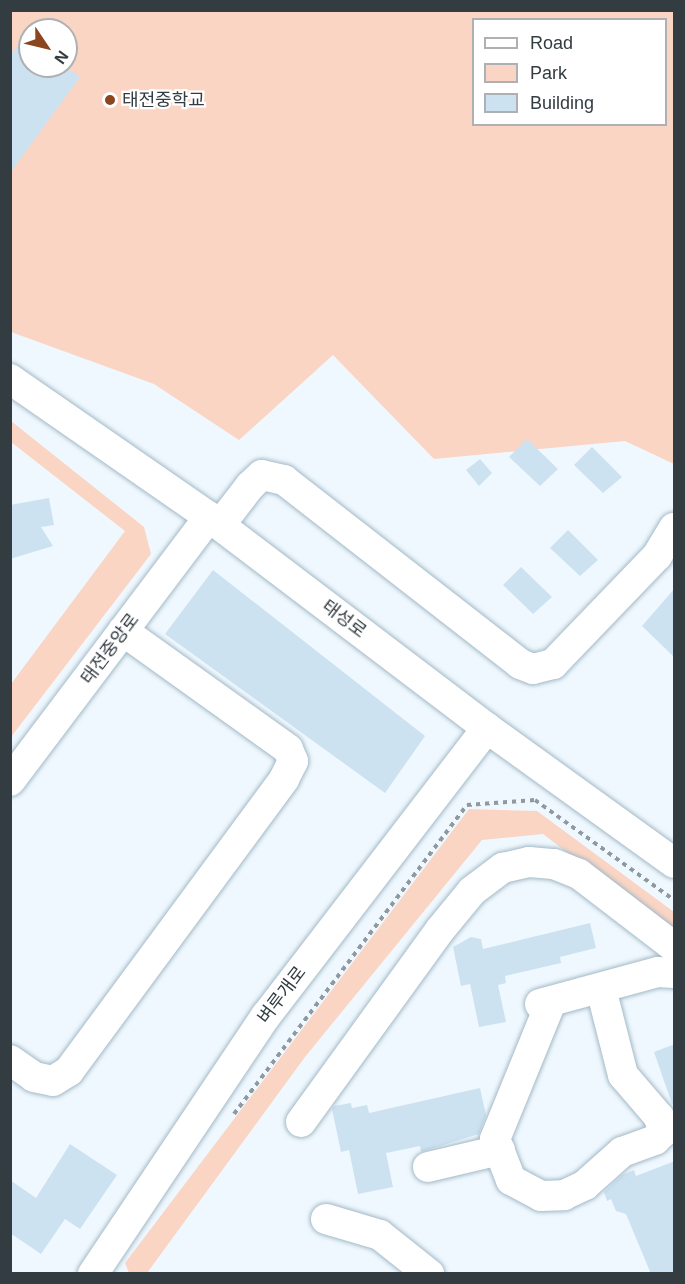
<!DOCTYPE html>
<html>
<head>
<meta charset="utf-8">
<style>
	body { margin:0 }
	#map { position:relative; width:685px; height:1284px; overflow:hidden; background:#eff8fe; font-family:Helvetica,"Noto Sans KR",sans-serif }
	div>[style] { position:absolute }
	.green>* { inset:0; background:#fad5c4 }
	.building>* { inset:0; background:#cce2f1 }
	.path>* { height:4px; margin-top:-2px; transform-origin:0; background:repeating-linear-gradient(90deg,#90999f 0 4.5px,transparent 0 9px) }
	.roads { filter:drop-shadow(0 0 2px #a3b9c7) drop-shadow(0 0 2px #a3b9c7) }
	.minor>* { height:30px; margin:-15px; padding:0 15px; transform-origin:15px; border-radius:15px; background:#fff }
	.dots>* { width:16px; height:16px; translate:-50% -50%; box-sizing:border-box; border:3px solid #fff; border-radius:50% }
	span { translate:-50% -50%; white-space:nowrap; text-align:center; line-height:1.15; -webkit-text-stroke:4.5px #fff; paint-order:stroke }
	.poi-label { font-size:18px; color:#333c41 }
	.left { translate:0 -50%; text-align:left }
	.street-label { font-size:18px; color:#333c41 }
	.frame { position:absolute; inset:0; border:12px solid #333c41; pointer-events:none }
	.legend { position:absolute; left:472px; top:18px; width:195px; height:108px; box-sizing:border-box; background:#fff; border:2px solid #adb1b3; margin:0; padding:8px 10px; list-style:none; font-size:18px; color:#333c41 }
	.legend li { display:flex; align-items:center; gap:12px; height:30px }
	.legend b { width:30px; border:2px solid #adb1b3 }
	.north { position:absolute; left:18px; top:18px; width:60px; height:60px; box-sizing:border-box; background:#fff; border:2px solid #adb1b3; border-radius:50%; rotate:125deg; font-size:16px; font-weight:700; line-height:24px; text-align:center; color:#333c41 }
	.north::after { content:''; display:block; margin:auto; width:21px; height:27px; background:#8c4521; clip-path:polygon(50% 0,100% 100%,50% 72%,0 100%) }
</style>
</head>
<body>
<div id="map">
	<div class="green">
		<i style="clip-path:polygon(evenodd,10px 11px,674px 11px,674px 464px,625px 441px,434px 459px,333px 355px,239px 440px,154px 384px,11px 332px,10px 11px,474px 20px,666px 20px,666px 124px,474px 124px,474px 20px,10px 11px,30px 30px,66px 30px,66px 66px,30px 66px,30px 30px)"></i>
		<i style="clip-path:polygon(11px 421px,144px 527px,151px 554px,11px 737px,11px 684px,125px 531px,11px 442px)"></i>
		<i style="clip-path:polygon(469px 809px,537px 811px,674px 912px,674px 934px,543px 834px,482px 840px,305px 1057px,147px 1273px,129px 1273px,125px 1263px)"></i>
	</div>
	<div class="building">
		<i style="clip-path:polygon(30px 29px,30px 66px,64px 66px,80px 77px,10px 173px,10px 56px)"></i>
		<i style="clip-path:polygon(527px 439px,558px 469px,540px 486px,509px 457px)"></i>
		<i style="clip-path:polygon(592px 447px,622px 477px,603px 493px,574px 465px)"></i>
		<i style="clip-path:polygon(480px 459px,492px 473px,479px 486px,466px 470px)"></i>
		<i style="clip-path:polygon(49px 498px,54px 525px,41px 527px,53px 546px,10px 559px,10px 505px)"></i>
		<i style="clip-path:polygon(568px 530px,598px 560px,580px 576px,550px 548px)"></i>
		<i style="clip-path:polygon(521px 567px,552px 597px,533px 614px,503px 585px)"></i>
		<i style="clip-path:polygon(213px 570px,425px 736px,385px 793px,165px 634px)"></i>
		<i style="clip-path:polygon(675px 588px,675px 658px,642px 626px)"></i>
		<i style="clip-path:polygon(590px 923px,596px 948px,560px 957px,561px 963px,505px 976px,506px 983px,498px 985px,506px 1022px,479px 1027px,470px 984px,461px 986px,453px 947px,471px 937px,481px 939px,483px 949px)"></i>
		<i style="clip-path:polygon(675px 1044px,675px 1103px,672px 1104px,654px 1052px)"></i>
		<i style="clip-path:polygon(480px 1088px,486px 1115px,479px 1134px,421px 1152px,420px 1146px,386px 1153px,393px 1187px,358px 1194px,349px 1150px,341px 1152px,332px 1109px,334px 1106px,351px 1103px,352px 1108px,367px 1105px,369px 1113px)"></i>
		<i style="clip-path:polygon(70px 1144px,117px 1175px,80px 1229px,65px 1219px,41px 1254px,10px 1233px,10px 1180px,36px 1198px)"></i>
		<i style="clip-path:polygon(675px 1161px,675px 1274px,651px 1274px,626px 1214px,616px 1211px,611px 1199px,607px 1201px,604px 1192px,622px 1175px,634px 1170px,636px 1176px)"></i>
	</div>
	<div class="path">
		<i style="left:234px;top:1114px;width:387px;rotate:-53deg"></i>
		<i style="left:467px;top:805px;width:68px;rotate:-4.2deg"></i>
		<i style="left:535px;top:800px;width:171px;rotate:35.7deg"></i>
	</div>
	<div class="roads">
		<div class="minor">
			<i style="left:10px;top:379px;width:242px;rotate:34.7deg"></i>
			<i style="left:209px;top:517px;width:349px;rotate:37.2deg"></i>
			<i style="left:487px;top:728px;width:231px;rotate:35.8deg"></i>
			<i style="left:220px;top:525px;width:49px;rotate:-52.4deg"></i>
			<i style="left:250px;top:486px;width:16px;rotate:-43deg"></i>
			<i style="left:262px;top:475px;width:23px;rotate:13deg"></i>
			<i style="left:284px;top:480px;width:299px;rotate:37.9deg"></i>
			<i style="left:520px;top:664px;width:14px;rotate:21deg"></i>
			<i style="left:533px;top:669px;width:21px;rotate:-14deg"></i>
			<i style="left:553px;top:664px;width:150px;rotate:-46.1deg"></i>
			<i style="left:657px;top:556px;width:33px;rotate:-59deg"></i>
			<i style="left:10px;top:781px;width:331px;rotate:-53deg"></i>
			<i style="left:551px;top:1002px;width:148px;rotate:112.2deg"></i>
			<i style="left:495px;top:1139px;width:44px;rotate:68.7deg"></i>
			<i style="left:511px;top:1180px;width:34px;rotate:28deg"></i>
			<i style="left:541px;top:1196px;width:23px;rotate:-2deg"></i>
			<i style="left:564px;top:1195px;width:23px;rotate:-25deg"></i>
			<i style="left:585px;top:1185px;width:50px;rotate:-41.7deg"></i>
			<i style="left:622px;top:1152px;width:35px;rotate:-20deg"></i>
			<i style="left:655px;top:1140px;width:11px;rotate:-45deg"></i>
			<i style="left:663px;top:1132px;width:16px;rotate:-105deg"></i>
			<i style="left:659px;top:1117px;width:55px;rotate:-130.6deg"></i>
			<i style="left:623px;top:1075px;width:89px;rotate:-104.3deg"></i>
			<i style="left:540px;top:1004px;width:122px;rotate:-15.2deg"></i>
			<i style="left:658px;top:972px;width:16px;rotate:4deg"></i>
			<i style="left:10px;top:1060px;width:29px;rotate:35deg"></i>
			<i style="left:34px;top:1077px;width:19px;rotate:12deg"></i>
			<i style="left:53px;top:1081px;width:19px;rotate:-32deg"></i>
			<i style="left:69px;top:1071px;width:363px;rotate:-53.6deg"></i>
			<i style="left:284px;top:779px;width:20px;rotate:-63deg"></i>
			<i style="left:293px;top:761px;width:13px;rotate:-113deg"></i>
			<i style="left:288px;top:749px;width:203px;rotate:-144.4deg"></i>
			<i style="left:301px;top:1122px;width:237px;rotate:-54.1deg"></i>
			<i style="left:440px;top:930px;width:50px;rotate:-50.6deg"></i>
			<i style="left:472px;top:891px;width:39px;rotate:-37deg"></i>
			<i style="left:503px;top:868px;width:27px;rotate:-13deg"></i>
			<i style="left:529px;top:862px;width:25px;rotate:5deg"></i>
			<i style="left:554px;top:864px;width:27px;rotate:22deg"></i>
			<i style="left:579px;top:874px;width:120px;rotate:37.5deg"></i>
			<i style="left:428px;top:1167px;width:74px;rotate:-13.3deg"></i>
			<i style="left:326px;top:1219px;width:56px;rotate:16.5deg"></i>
			<i style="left:380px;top:1235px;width:63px;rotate:38.5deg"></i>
			<i style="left:93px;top:1274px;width:311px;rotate:-56.2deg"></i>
			<i style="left:266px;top:1016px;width:363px;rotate:-52.5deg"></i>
		</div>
	</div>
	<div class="dots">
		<i style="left:110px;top:100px;background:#8c4521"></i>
	</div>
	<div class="poi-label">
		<span class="left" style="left:122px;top:100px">태전중학교</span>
	</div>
	<div class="street-label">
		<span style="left:344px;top:619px;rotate:37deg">태성로</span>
		<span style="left:110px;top:649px;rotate:-53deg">태전중앙로</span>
		<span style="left:282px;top:995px;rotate:-53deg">벼루개로</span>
	</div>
	<div class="frame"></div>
	<ul class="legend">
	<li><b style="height:8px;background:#fff"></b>Road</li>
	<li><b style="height:16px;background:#fad5c4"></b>Park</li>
	<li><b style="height:16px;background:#cce2f1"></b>Building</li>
	</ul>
	<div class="north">N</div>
</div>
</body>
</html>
